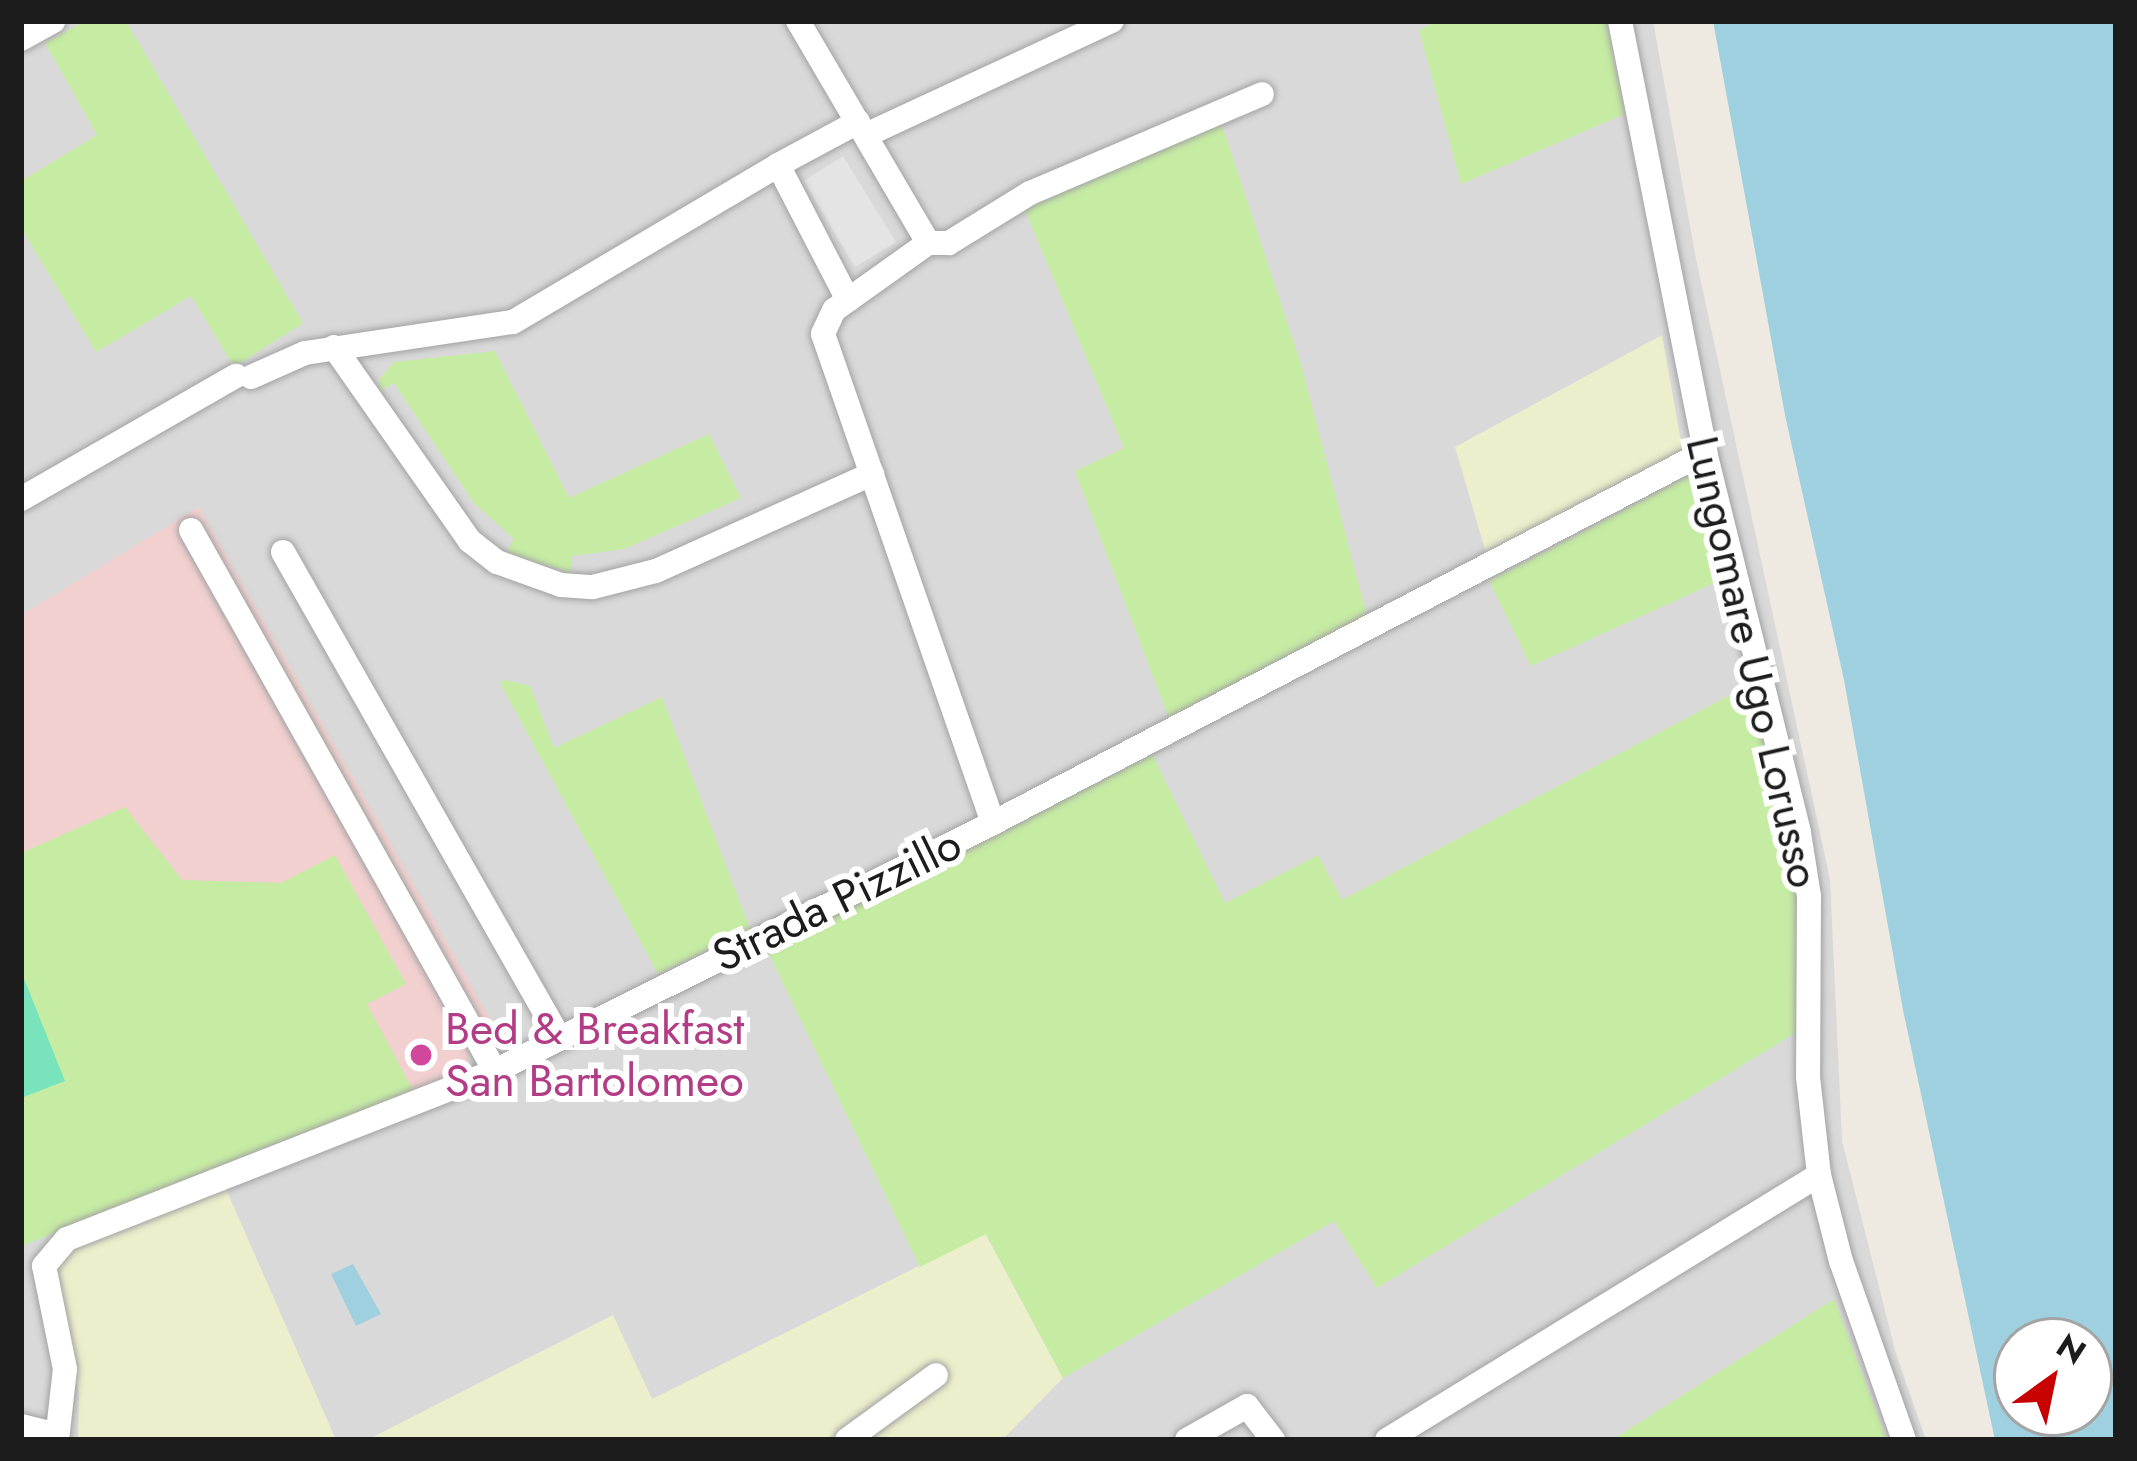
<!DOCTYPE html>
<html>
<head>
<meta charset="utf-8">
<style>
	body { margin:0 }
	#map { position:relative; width:2137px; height:1461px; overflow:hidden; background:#eeeae1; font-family:Jost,sans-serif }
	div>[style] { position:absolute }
	.residential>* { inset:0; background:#dad9d9 }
	.commercial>* { inset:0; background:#f1d0cf }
	.farmland>* { inset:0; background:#ecefcb }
	.grass>* { inset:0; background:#c6eca3 }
	.pitch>* { inset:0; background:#79e3bb }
	.parking>* { inset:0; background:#e4e4e4 }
	.water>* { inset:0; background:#9ed0df }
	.roads { filter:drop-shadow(0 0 3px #a3a3a3) drop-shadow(0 0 3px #a3a3a3) }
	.minor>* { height:24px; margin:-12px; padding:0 12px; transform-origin:12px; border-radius:12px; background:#fff }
	.dots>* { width:33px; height:33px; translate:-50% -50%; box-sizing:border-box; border:6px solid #fff; border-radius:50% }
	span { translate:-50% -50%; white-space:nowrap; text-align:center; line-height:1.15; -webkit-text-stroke:12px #fff; paint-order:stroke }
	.street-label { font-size:45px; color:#1c1c1c }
	.hotel-label { font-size:45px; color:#b23c85 }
	.left { translate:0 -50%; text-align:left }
	.frame { position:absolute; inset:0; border:24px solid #1c1c1c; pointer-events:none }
	.north { position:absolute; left:1993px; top:1317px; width:120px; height:120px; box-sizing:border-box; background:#fff; border:3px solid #a4a4a4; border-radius:50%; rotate:33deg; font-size:33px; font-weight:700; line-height:48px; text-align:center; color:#1c1c1c }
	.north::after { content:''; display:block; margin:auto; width:42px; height:54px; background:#c80200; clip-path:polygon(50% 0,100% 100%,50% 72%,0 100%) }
</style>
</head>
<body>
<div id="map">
	<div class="residential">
		<i style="clip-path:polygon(21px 21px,1653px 21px,1696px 259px,1830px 879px,1842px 1141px,1896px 1354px,1926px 1440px,21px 1440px)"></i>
	</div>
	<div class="commercial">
		<i style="clip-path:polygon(199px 507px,499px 1034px,467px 1051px,470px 1069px,415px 1094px,367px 1004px,405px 983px,281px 883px,181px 880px,21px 853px,21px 615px)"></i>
	</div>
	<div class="farmland">
		<i style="clip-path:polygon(1662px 335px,1683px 452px,1486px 553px,1455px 447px)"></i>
		<i style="clip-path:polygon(226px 1189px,336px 1440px,78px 1440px,79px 1394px,55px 1270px,64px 1251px)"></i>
		<i style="clip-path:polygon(985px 1233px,1063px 1378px,1002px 1440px,869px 1440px,864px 1434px,836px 1440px,367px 1440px,613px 1315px,652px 1399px)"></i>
	</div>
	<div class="grass">
		<i style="clip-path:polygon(85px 21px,126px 21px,303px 323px,234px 367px,191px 296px,96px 352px,21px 228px,21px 181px,97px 135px,45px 43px)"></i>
		<i style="clip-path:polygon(1438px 21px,1606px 21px,1625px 114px,1461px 184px,1419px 30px)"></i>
		<i style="clip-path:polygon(1220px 119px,1301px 364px,1367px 616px,1170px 721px,1075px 471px,1124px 448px,1024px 208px)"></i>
		<i style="clip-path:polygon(495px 351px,569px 498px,709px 434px,741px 498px,624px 549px,572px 556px,572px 573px,506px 553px,514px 539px,474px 503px,394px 383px,380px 391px,379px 380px,394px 362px)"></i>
		<i style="clip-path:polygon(1690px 475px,1721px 580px,1531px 666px,1489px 581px)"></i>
		<i style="clip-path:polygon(505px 680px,530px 686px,554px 748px,662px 697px,750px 929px,658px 974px,500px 683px)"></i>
		<i style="clip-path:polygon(1751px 684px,1795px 863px,1795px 1033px,1377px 1288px,1334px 1221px,1063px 1378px,986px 1234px,920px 1267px,766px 948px,1152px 754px,1225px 903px,1318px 855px,1342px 900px)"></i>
		<i style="clip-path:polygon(125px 807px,182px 880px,281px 883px,335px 855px,406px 984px,367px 1004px,415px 1094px,21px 1246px,21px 853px)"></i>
		<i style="clip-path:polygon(1834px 1299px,1887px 1440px,1612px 1440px)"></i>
	</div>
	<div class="pitch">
		<i style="clip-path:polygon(21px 971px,65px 1081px,21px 1098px)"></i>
	</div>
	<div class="parking">
		<i style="clip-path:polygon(843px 156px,896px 242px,855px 267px,804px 181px)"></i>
	</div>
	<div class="water">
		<i style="clip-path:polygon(evenodd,1713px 21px,2116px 21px,2116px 1440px,1995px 1440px,1903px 1010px,1844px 680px,1785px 415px,1713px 21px,2089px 1341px,2089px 1413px,2017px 1413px,2017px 1341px,2089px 1341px)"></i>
		<i style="clip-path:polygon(353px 1264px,381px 1314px,356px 1326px,331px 1274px)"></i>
	</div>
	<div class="roads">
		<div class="minor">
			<i style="left:798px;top:21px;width:257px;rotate:59.6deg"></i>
			<i style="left:1620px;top:21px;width:439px;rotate:78.8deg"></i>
			<i style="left:1705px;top:452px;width:392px;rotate:76.1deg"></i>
			<i style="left:1799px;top:833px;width:64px;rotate:81deg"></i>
			<i style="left:1809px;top:896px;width:181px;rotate:90.3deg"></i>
			<i style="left:1808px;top:1077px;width:99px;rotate:83.6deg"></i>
			<i style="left:1819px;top:1175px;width:89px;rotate:75.7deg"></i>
			<i style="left:1841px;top:1261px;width:190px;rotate:70.6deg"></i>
			<i style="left:21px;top:39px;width:37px;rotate:-29deg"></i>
			<i style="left:866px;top:135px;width:271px;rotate:-24.9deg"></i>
			<i style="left:928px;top:243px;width:115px;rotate:144.5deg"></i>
			<i style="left:834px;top:310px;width:26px;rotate:115deg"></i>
			<i style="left:823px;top:334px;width:518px;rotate:70.83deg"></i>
			<i style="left:928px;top:243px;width:21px"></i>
			<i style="left:949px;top:243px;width:95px;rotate:-31.7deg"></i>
			<i style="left:1030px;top:193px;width:252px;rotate:-23.1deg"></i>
			<i style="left:848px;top:300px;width:152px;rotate:-117.4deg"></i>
			<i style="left:778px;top:165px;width:91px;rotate:-28.3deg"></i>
			<i style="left:334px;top:347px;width:237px;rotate:55deg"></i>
			<i style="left:470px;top:541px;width:34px;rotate:38deg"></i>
			<i style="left:497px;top:562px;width:68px;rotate:19.8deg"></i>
			<i style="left:561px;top:585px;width:32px;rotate:4deg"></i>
			<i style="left:593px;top:587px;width:65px;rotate:-14.3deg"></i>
			<i style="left:656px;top:571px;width:237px;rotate:-24.2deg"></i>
			<i style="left:251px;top:377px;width:59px;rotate:-24deg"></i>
			<i style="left:305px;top:353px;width:210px;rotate:-8.5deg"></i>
			<i style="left:513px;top:322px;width:308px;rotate:-30.6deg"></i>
			<i style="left:21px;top:499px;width:248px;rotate:-29.8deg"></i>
			<i style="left:191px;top:530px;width:621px;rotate:60.67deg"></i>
			<i style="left:283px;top:552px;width:560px;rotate:60.37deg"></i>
			<i style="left:21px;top:1426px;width:37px;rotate:14deg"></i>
			<i style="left:57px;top:1440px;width:71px;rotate:-83.6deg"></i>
			<i style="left:65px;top:1369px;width:105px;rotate:-101.5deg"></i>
			<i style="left:44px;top:1266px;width:35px;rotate:-50deg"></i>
			<i style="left:67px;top:1239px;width:460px;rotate:-21.4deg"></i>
			<i style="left:495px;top:1071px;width:556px;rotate:-26.47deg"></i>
			<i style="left:993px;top:823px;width:803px;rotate:-27.52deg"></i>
			<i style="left:847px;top:1440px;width:110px;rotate:-36.1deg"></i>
			<i style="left:1187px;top:1440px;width:69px;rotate:-29.5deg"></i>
			<i style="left:1247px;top:1406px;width:43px;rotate:52.6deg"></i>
			<i style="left:1387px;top:1440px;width:507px;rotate:-31.53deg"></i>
		</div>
	</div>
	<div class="dots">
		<i style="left:421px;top:1055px;background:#d1479c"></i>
	</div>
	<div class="street-label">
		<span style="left:1753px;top:662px;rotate:77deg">Lungomare Ugo Lorusso</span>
		<span style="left:837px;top:900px;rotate:-26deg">Strada Pizzillo</span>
	</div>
	<div class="hotel-label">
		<span class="left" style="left:445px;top:1055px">Bed &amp; Breakfast<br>San Bartolomeo</span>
	</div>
	<div class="frame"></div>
	<div class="north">N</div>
</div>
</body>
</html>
